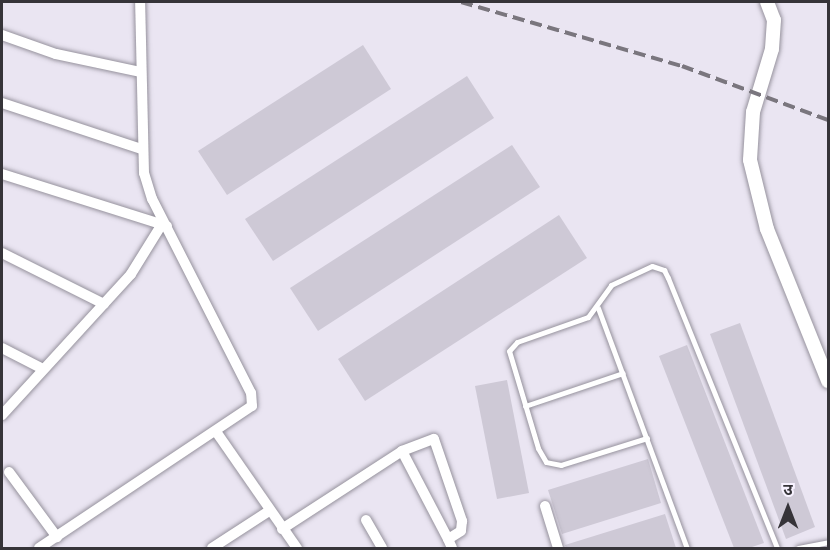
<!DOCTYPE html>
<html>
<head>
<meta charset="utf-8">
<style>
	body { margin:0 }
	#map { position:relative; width:830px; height:550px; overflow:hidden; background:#eae5f2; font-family:"DM Sans","Noto Sans Devanagari",sans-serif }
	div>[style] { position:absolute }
	.building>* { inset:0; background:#cec9d6 }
	.roads { filter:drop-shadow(0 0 2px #96929d) drop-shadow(0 0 2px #96929d) }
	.service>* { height:5px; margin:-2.5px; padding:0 2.5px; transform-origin:2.5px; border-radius:2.5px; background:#fff }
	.minor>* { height:10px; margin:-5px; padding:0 5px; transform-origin:5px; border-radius:5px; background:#fff }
	.tertiary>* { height:14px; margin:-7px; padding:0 7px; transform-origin:7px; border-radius:7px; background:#fff }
	.rail>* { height:4px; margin-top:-2px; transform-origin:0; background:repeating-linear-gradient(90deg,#7a767e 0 12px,transparent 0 18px) }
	span { translate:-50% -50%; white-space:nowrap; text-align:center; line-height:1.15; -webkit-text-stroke:4.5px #f7f2ff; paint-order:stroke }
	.frame { position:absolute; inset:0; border:3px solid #363439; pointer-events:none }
	.north { position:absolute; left:758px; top:478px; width:60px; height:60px; -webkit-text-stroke:4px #f7f2ff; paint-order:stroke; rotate:0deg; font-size:16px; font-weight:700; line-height:24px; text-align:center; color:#363439 }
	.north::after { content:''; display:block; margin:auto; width:21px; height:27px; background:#363439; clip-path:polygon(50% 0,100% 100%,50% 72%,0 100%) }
</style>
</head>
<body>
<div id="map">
	<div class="building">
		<i style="clip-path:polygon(363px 45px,391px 89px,227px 195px,198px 151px)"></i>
		<i style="clip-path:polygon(467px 76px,494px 118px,273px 261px,245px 219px)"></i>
		<i style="clip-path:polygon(512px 145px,540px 187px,318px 331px,290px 288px)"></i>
		<i style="clip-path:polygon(559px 215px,587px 258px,365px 401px,338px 359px)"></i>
		<i style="clip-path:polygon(740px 323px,815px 527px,786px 539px,710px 334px)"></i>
		<i style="clip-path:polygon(687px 345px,764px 543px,749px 548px,734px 548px,659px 356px)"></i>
		<i style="clip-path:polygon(507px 380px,529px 493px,497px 499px,475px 386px)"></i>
		<i style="clip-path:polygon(648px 459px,661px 503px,562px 534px,548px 490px)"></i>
		<i style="clip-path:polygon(665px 514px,676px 548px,566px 548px,565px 545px)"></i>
	</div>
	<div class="roads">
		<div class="service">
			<i style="left:598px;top:308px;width:256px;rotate:69.7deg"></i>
			<i style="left:525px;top:406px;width:103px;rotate:-18.6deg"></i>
			<i style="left:647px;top:438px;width:90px;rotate:162.6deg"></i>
			<i style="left:561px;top:465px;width:15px;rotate:-169deg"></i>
			<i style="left:546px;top:462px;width:16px;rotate:-120deg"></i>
			<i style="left:538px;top:448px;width:101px;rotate:-106.6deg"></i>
			<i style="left:509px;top:351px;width:12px;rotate:-48deg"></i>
			<i style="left:517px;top:342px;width:75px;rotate:-19.4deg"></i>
			<i style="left:588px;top:317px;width:39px;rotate:-54deg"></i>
			<i style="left:611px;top:285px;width:45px;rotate:-24.9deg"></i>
			<i style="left:652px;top:266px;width:13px;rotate:18deg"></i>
			<i style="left:664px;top:270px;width:9px;rotate:63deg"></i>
			<i style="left:668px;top:278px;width:291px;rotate:68deg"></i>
			<i style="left:798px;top:548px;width:31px;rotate:-11deg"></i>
		</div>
		<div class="minor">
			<i style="left:2px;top:35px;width:57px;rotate:19.4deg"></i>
			<i style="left:56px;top:54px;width:87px;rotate:12deg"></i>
			<i style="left:2px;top:103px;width:146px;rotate:18.3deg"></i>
			<i style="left:2px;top:174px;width:173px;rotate:17.5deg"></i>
			<i style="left:2px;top:253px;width:114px;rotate:26.6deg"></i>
			<i style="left:2px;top:348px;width:46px;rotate:27.1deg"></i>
			<i style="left:2px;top:415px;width:191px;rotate:-47.5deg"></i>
			<i style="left:131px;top:274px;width:59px;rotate:-58.2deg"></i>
			<i style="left:217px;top:433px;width:140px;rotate:55.2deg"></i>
			<i style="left:402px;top:451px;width:99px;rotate:62.4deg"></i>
			<i style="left:9px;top:472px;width:81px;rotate:53.6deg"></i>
			<i style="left:545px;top:506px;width:44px;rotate:72.8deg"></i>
			<i style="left:366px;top:520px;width:32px;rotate:60deg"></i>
			<i style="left:282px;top:529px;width:143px;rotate:-33deg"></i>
			<i style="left:402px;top:451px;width:34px;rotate:-21deg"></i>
			<i style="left:434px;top:439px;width:87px;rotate:71.1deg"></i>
			<i style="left:462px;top:521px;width:10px;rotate:96deg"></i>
			<i style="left:461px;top:531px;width:15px;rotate:148deg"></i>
			<i style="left:448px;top:539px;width:10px;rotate:66deg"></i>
			<i style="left:39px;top:548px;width:256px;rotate:-33.7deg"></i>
			<i style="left:252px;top:406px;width:13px;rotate:-94deg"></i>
			<i style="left:251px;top:393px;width:218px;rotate:-117deg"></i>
			<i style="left:152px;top:199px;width:27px;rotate:-107deg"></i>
			<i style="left:144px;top:173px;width:171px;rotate:-91.3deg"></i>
			<i style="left:212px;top:548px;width:68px;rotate:-33deg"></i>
		</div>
		<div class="tertiary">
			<i style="left:767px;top:2px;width:19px;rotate:69deg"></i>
			<i style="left:774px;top:20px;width:29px;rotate:94deg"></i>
			<i style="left:772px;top:49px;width:66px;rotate:106.8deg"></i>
			<i style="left:753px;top:112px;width:48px;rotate:93.6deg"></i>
			<i style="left:750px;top:160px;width:71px;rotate:76.2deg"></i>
			<i style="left:767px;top:229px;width:164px;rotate:68.1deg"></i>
		</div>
	</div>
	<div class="rail">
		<i style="left:461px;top:2px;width:230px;rotate:16.2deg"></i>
		<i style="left:682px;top:66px;width:156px;rotate:20.3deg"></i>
	</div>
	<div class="frame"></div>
	<div class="north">उ</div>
</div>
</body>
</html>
